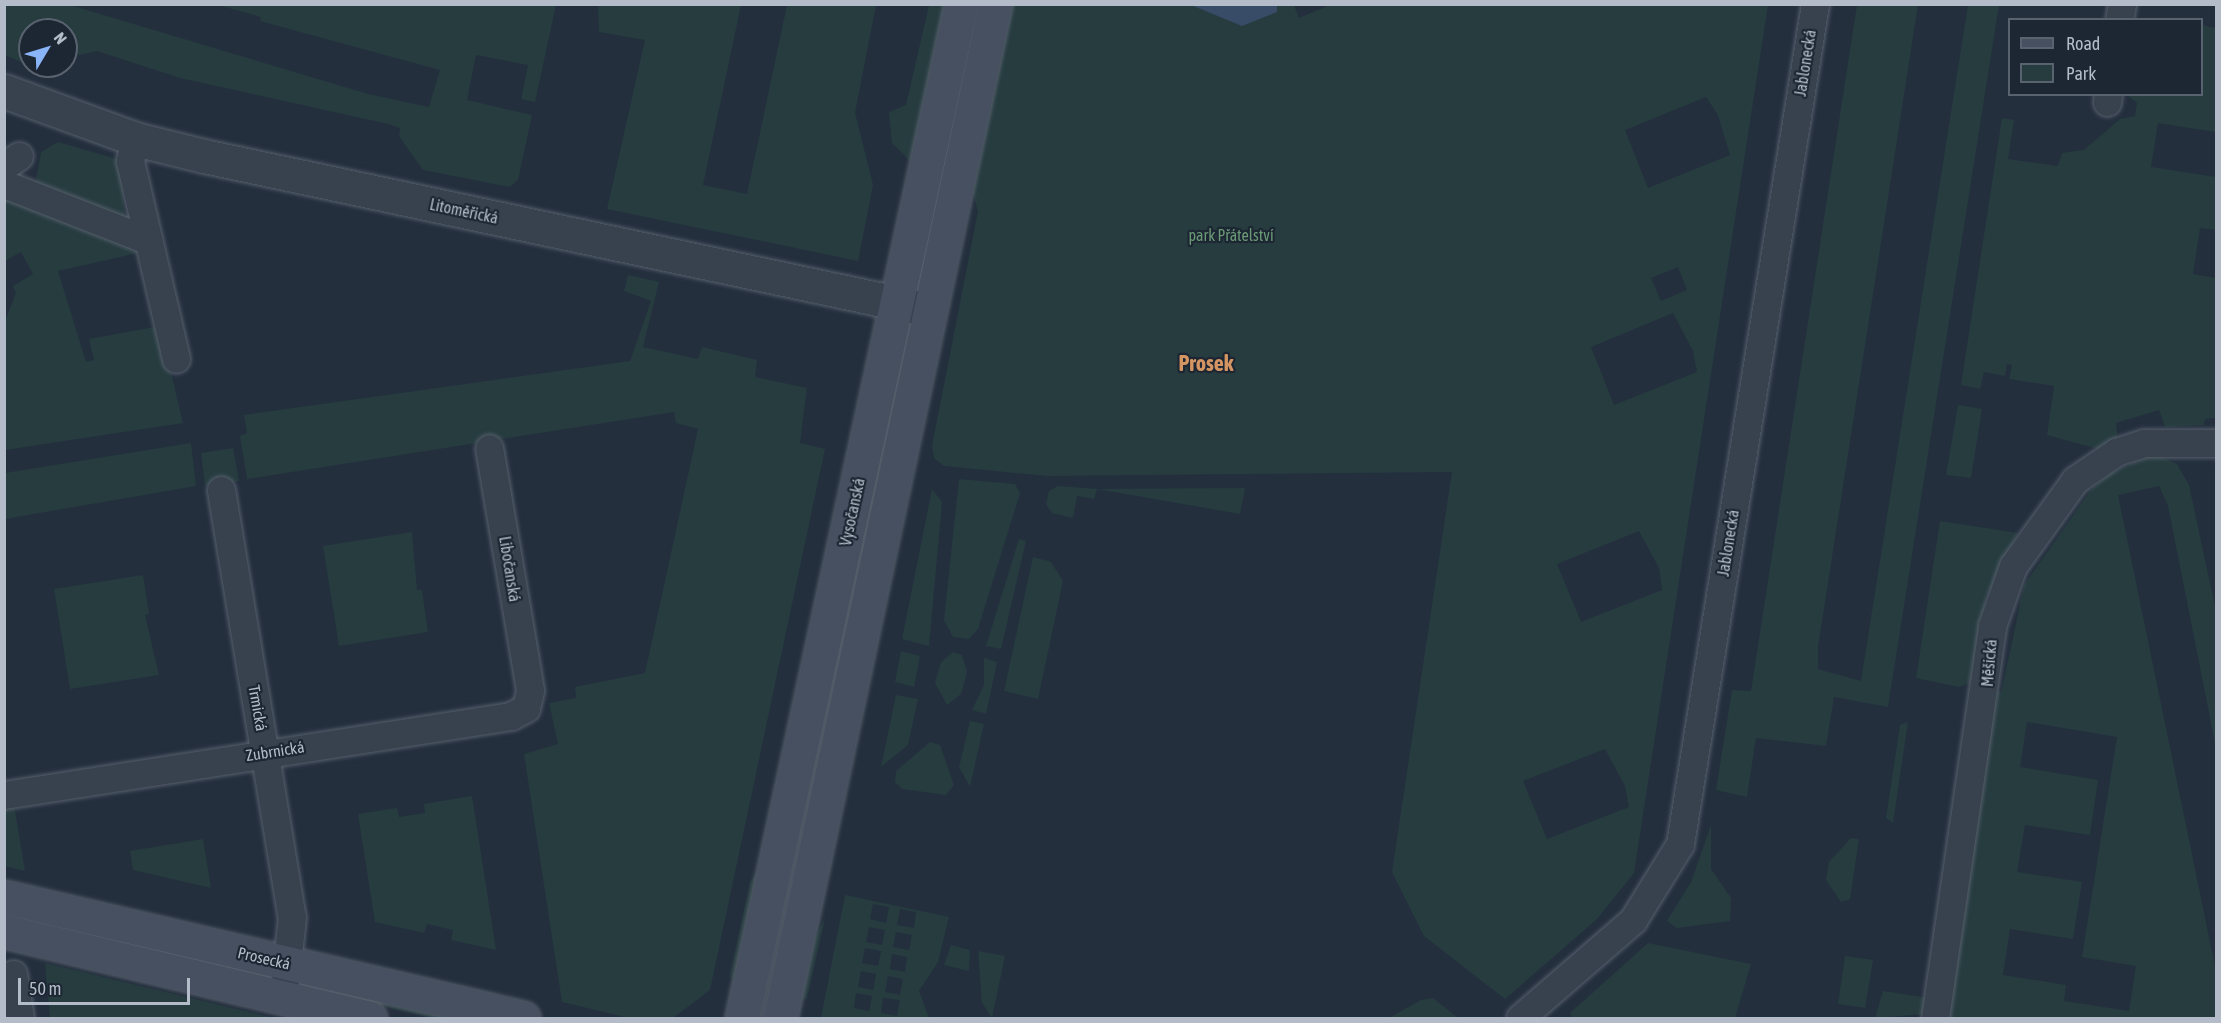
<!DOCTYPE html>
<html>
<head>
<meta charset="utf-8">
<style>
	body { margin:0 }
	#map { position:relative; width:2221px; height:1023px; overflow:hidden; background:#242f3e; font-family:"Asap Condensed",sans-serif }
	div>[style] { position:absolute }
	.green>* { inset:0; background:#263c3f }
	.water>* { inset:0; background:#394c67 }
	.roads { filter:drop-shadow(0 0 2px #565f6c) drop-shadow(0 0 2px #565f6c) }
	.minor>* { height:27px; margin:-13.5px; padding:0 13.5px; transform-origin:13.5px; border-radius:13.5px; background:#38414e }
	.tertiary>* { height:33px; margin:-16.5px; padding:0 16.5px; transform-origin:16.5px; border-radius:16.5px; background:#38414e }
	.secondary>* { height:33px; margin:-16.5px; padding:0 16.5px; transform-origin:16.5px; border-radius:16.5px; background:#465061 }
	span { translate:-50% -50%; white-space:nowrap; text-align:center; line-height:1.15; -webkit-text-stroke:4.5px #1d2633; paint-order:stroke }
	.street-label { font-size:16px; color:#b4bcc9 }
	.park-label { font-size:16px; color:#6b9a76 }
	.district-label { font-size:22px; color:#d59563; font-weight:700 }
	.frame { position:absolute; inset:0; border:6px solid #b4bcc9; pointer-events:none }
	.legend { position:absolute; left:2008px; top:18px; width:195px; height:78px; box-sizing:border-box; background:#1d2633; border:2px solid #59626f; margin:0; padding:8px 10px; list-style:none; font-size:18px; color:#b4bcc9 }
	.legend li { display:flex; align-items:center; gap:12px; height:30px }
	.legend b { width:30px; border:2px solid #59626f }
	.north { position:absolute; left:18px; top:18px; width:60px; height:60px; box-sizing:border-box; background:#1d2633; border:2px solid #59626f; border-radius:50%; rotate:52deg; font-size:16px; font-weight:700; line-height:24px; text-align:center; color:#b4bcc9 }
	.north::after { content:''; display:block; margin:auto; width:21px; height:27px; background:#8ab4f8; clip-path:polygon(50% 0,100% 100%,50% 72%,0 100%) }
	.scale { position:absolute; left:18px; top:978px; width:172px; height:27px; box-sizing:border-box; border:3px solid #b4bcc9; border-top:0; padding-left:8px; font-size:18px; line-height:21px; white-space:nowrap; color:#b4bcc9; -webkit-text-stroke:4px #1d2633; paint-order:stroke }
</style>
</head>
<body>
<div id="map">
	<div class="green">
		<i style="clip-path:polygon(5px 4px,70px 5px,368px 94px,429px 107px,440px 70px,260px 21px,261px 17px,218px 5px,556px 5px,535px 102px,521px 99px,528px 65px,476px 55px,467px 100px,532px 115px,518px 180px,510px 187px,423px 170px,399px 136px,400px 128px,388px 124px,180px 78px,97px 51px,66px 58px,66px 30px,30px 30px,30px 66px,5px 55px)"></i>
		<i style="clip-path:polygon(evenodd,1277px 4px,1294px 5px,1299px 18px,1332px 4px,1768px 5px,1634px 873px,1597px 919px,1505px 999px,1424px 936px,1392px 872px,1452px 472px,1047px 476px,944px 466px,934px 458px,932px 446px,978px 211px,971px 187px,1010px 5px,1191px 5px,1277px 12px,1277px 4px,1706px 97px,1718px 115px,1730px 155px,1648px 188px,1625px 130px,1706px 97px,1277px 4px,1678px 267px,1687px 290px,1661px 301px,1651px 278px,1678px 267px,1277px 4px,1673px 313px,1693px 351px,1697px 372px,1614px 405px,1591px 347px,1673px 313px,1277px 4px,1639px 531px,1659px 568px,1662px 590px,1581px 622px,1557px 564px,1639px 531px,1277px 4px,1605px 749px,1625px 786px,1629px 807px,1547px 839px,1523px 781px,1605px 749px)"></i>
		<i style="clip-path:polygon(598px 5px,741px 5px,703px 185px,747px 194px,787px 5px,876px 5px,855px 113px,873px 185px,858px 261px,607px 209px,645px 40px,599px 32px)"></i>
		<i style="clip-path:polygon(929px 5px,949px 5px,911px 162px,892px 143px,889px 112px,906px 105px)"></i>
		<i style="clip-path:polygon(1857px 5px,1918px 5px,1818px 647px,1818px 669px,1861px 681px,1968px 5px,1999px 5px,1888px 707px,1834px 697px,1826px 746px,1756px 738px,1747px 797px,1716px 790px,1732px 690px,1751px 691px)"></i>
		<i style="clip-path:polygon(2202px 25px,2216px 28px,2216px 132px,2158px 123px,2151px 167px,2216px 177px,2216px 230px,2200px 228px,2193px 274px,2216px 278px,2216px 418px,2205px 419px,2204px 425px,2165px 427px,2159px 410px,2116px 423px,2118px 440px,2098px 449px,2047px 435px,2054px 386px,2009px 379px,2012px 365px,2007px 364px,2005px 376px,1984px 372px,1980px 389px,1961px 385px,2002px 118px,2014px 120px,2008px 159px,2058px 166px,2062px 153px,2084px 150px,2120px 119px,2135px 116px,2137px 103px,2127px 95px,2202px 94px)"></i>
		<i style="clip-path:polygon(58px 142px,120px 160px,125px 220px,35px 185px,41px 152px)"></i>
		<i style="clip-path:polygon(5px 199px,142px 252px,58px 271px,86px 362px,94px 360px,89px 339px,160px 326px,183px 423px,5px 450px,4px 324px,16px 293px,13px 286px,33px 274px,21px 252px,5px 261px)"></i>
		<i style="clip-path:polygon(628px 275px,659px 282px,643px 347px,698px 359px,702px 347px,757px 360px,755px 377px,807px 388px,800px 443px,825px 449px,710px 990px,673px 1018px,629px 1018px,562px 1002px,524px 754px,558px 744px,549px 703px,576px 698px,575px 687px,645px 673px,698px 429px,676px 423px,674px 412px,247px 479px,240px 436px,247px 433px,244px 415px,630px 361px,651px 301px,624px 291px)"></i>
		<i style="clip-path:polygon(1958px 405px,1982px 409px,1971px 478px,1946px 475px)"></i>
		<i style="clip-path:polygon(191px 443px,196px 486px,5px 519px,5px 473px)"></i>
		<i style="clip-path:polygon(233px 448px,239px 481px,205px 486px,201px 453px)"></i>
		<i style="clip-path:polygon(evenodd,2155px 454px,2177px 464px,2189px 485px,2216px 611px,2216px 748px,2168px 506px,2159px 486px,2118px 495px,2216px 971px,2216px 1018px,1942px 1018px,1997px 688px,2001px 694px,2024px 585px,2091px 490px,2110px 473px,2155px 454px,2027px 722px,2117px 737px,2082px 957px,2136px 966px,2129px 1011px,2064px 1001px,2066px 985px,2003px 975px,2010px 929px,2073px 939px,2082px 882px,2017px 872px,2025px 825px,2090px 835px,2098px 780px,2020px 767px,2027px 722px)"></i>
		<i style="clip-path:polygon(959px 479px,1015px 484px,1020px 493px,978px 629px,969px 639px,953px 637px,944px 620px)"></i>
		<i style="clip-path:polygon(1058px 486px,1097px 489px,1245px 488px,1240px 514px,1097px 489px,1094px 499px,1077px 496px,1073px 518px,1052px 513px,1046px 504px,1049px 491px)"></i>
		<i style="clip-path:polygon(932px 489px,942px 502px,929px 646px,902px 639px)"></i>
		<i style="clip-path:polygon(1940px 521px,2018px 533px,1986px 597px,1972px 682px,1959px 687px,1916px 678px)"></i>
		<i style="clip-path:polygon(412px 532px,417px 590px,422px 590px,428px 632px,339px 646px,323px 546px)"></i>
		<i style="clip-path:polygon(1019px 539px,1026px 541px,1001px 649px,986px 646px)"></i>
		<i style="clip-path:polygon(1033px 557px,1051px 562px,1063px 581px,1038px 699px,1004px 691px)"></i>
		<i style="clip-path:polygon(143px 575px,149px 614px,145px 615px,159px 675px,70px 689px,54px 589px)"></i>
		<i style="clip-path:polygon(901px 651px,920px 656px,914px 687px,895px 682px)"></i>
		<i style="clip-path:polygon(953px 652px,962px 655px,967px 672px,961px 694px,947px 705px,935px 683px,941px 662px)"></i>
		<i style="clip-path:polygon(984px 658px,997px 662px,986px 714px,972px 710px,984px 685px)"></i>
		<i style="clip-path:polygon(896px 695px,918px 699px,908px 745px,881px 767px)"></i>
		<i style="clip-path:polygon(970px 721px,984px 724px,970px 787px,959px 767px)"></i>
		<i style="clip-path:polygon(1908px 722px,1893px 823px,1886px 818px,1900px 725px)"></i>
		<i style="clip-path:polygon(930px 742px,940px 745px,954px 785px,946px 795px,902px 789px,895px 782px,896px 771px)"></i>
		<i style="clip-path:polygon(472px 796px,496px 950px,451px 940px,453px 930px,427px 924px,424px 933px,375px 922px,358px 814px,397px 808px,399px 817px,425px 813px,424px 804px)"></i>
		<i style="clip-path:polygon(14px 805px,25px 871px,5px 866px,4px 806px)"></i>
		<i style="clip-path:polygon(1711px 825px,1711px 869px,1731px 898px,1730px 921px,1677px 928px,1667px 921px,1691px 882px)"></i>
		<i style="clip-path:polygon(1851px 838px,1859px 839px,1850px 899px,1841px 902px,1826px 880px,1829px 862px)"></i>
		<i style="clip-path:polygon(203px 839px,211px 888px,133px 870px,130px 851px)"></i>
		<i style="clip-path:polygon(763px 864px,736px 991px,730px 975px,750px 882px)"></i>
		<i style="clip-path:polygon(evenodd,845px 895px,949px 917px,938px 962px,919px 991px,929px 1018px,821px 1018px,845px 895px,873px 904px,889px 907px,886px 923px,870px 919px,873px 904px,845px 895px,900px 909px,916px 912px,914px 928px,897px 925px,900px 909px,845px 895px,869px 927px,885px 930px,882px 945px,866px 942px,869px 927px,845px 895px,896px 932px,912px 935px,909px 950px,893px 947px,896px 932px,845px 895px,865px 948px,881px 951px,878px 966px,862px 963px,865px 948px,845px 895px,892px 954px,907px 957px,905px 972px,890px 969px,892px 954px,845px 895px,861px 971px,876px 974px,873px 990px,858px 987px,861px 971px,845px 895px,888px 976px,903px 979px,900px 995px,885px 992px,888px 976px,845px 895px,856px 993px,872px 996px,869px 1011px,854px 1008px,856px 993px,845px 895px,883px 998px,900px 1000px,897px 1016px,881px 1013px,883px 998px)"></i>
		<i style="clip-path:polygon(825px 919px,807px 998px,797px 1003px,809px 947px)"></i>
		<i style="clip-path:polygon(1648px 943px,1751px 964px,1735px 1018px,1572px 1018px,1570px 1013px)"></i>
		<i style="clip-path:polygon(951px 945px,970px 950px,969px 971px,944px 965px)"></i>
		<i style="clip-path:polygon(978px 951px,1005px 956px,992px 1018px,982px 1003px)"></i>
		<i style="clip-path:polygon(1845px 956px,1873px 960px,1865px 1008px,1838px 1004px)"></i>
		<i style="clip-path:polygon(45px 963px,274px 1018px,50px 1018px)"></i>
		<i style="clip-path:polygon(348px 987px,473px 1018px,432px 1018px,346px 997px)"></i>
		<i style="clip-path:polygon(1883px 991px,1929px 998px,1927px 1014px,1875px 1018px)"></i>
		<i style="clip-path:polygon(1433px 998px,1458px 1018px,1389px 1018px,1421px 1000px)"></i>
	</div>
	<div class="water">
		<i style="clip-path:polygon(1191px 5px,1277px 5px,1277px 12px,1242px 26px)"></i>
	</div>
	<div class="roads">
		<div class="minor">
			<i style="left:2119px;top:20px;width:16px;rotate:-79deg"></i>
			<i style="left:2107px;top:102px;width:8px;rotate:-83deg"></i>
			<i style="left:135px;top:139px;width:23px;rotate:103deg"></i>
			<i style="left:130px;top:161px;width:203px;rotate:76.9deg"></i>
			<i style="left:4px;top:166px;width:18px;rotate:-34deg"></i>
			<i style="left:4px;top:184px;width:155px;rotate:21.3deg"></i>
			<i style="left:221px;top:490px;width:433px;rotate:80.6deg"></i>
			<i style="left:292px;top:917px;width:64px;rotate:96.2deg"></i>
			<i style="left:4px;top:795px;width:513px;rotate:-8.86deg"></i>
			<i style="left:511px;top:716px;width:17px;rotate:-28deg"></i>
			<i style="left:526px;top:708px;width:18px;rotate:-77deg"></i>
			<i style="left:530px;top:690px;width:245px;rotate:-99.6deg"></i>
			<i style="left:13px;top:974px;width:45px;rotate:81deg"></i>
			<i style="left:1520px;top:1018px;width:150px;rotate:-40.9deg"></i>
			<i style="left:1633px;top:920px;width:89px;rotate:-58.3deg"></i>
			<i style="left:1680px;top:844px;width:851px;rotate:-80.87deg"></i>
			<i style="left:1935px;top:1018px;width:396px;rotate:-81.7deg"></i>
			<i style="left:1992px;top:626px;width:64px;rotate:-70.7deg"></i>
			<i style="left:2013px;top:566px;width:106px;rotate:-54.2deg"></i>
			<i style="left:2075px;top:480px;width:50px;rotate:-34.3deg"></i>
			<i style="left:2116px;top:452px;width:29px;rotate:-18deg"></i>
			<i style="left:2144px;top:443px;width:72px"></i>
		</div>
		<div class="tertiary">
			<i style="left:4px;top:91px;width:140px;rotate:20.1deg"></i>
			<i style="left:135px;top:139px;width:71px;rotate:13.8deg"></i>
			<i style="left:204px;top:156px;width:737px;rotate:11.98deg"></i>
		</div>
		<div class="secondary">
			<i style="left:4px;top:897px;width:533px;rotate:13.12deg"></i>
			<i style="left:4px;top:931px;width:376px;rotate:13.4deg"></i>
			<i style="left:742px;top:1018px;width:1037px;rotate:-77.81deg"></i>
			<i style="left:780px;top:1018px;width:1037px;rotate:-78.03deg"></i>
		</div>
	</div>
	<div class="street-label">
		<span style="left:1805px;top:63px;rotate:-81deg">Jablonecká</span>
		<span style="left:464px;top:211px;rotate:12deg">Litoměřická</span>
		<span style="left:852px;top:512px;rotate:-78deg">Vysočanská</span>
		<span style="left:1728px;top:543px;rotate:-81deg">Jablonecká</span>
		<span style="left:510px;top:569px;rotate:81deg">Libočanská</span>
		<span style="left:1989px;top:663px;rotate:-85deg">Měšická</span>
		<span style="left:258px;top:708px;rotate:80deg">Trmická</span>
		<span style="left:275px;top:751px;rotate:-9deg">Zubrnická</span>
		<span style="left:264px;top:958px;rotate:13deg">Prosecká</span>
	</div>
	<div class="park-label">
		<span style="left:1231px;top:235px">park Přátelství</span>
	</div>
	<div class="district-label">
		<span style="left:1206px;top:364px">Prosek</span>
	</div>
	<div class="frame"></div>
	<ul class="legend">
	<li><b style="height:8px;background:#465061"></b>Road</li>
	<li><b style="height:16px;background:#263c3f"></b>Park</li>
	</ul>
	<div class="north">N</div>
	<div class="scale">50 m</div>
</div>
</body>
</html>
